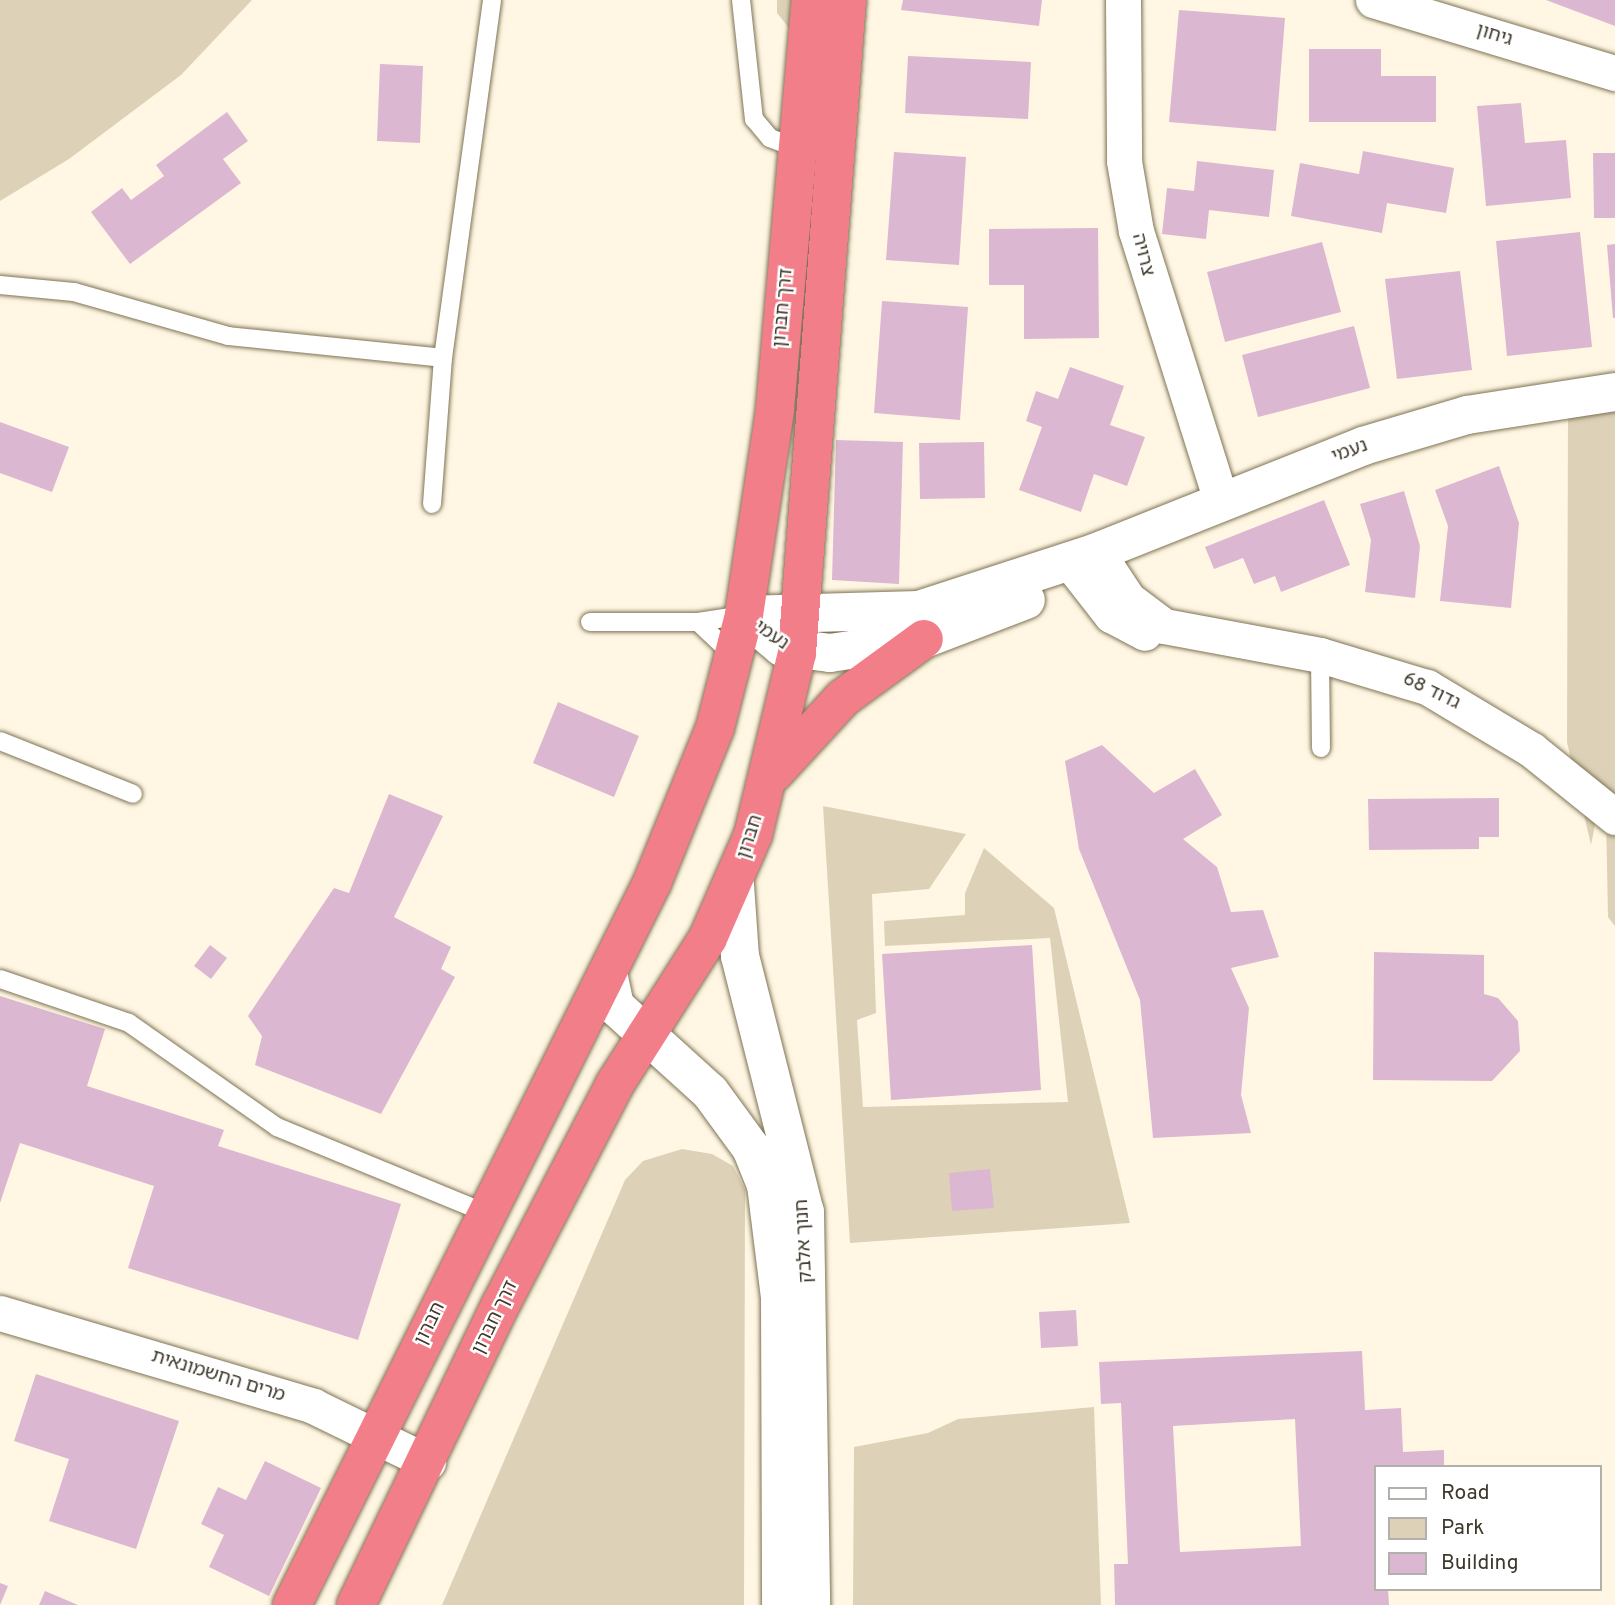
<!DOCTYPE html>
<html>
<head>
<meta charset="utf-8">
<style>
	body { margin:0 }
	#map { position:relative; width:1615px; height:1605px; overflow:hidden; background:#fff7e3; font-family:Overpass,"Noto Sans Hebrew",sans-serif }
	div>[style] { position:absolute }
	.green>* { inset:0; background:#ddd2b7 }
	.building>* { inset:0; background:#dcb7d1 }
	.roads { filter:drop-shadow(0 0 2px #7f7355) drop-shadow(0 0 2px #7f7355) }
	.service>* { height:18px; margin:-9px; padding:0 9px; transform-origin:9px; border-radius:9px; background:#fff }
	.minor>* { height:35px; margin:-17.5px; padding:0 17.5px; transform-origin:17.5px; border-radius:17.5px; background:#fff }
	.tertiary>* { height:38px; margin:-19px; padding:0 19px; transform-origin:19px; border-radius:19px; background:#fff }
	.trunk>* { height:38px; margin:-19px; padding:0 19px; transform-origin:19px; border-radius:19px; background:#f27e8a }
	span { translate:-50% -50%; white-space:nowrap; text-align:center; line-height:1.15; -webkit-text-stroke:5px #fff; paint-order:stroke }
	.street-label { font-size:19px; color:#3f392c }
	.legend { position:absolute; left:1374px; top:1465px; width:228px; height:126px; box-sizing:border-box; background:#fff; border:2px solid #b2b0ab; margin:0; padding:9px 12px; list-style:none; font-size:21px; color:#3f392c }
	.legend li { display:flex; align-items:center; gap:14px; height:35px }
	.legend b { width:35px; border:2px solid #b2b0ab }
</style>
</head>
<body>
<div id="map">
	<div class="green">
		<i style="clip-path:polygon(0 0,252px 0,181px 75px,69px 159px,0 201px)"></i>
		<i style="clip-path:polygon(777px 0,791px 0,789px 28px,777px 13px)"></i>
		<i style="clip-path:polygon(1615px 397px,1615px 796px,1603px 785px,1591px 845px,1567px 742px,1568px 413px)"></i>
		<i style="clip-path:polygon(823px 806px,966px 834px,929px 889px,872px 894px,876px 1013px,857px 1020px,863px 1107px,1068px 1102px,1050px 938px,885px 946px,884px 921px,965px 915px,965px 893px,984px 848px,1054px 908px,1130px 1223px,850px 1243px)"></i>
		<i style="clip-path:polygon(1606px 814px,1615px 825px,1615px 926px,1608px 917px)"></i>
		<i style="clip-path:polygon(682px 1149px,712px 1154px,733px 1166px,745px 1190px,744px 1605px,442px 1605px,625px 1180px,643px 1161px)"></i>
		<i style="clip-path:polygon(1094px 1407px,1101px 1605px,853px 1605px,854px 1447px,928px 1433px,958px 1419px)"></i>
	</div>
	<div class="building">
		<i style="clip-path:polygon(903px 0,1042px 0,1039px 26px,901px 10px)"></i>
		<i style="clip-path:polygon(1547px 0,1615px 0,1615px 26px,1546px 0)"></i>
		<i style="clip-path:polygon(1179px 10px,1285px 18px,1276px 131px,1169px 122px)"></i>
		<i style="clip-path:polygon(1309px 49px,1381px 49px,1381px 76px,1436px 76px,1436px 122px,1309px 122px)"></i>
		<i style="clip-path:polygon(908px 56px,1031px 62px,1028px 119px,905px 113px)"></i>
		<i style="clip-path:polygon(380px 64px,423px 66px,420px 143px,377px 141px)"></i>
		<i style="clip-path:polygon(1521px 103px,1525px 143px,1566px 140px,1571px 198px,1486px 206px,1477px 106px)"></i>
		<i style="clip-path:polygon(227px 112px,248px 141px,223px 159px,241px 183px,130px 264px,91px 212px,122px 188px,131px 200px,164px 176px,156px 165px)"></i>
		<i style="clip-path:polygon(1363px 151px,1454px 168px,1446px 213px,1387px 203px,1382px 233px,1291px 216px,1300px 163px,1359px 174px)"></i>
		<i style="clip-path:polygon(894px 152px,966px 157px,959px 265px,886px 260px)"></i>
		<i style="clip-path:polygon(1593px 153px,1615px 153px,1615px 218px,1594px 218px)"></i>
		<i style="clip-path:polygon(1197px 161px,1274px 170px,1269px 217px,1209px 210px,1206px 239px,1162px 234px,1167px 188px,1194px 191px)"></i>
		<i style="clip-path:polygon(1098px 228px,1099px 338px,1024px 339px,1024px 285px,989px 285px,989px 229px)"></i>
		<i style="clip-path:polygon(1580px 232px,1592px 347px,1507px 356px,1496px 241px)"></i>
		<i style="clip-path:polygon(1322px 242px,1341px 312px,1225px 342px,1207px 272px)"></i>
		<i style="clip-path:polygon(1615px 244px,1615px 318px,1613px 318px,1607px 245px)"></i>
		<i style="clip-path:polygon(1460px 271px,1472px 370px,1397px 379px,1385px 279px)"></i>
		<i style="clip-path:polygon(882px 301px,968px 307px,960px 420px,874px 413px)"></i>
		<i style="clip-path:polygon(1354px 326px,1370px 388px,1258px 417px,1242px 355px)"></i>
		<i style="clip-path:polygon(1070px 367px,1124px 386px,1110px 425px,1145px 437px,1127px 486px,1094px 474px,1081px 512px,1019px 490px,1042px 427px,1026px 421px,1036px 391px,1058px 399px)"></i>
		<i style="clip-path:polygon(0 422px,69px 447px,52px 492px,0 473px)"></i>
		<i style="clip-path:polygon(836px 440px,903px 442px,899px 584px,832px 580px)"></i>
		<i style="clip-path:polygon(984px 442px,985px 498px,920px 499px,919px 443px)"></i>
		<i style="clip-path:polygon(1499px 466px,1519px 523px,1511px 608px,1440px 601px,1448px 526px,1435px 490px)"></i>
		<i style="clip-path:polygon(1404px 491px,1420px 546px,1415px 598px,1365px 592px,1371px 540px,1360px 504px)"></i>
		<i style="clip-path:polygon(1324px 500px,1350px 565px,1281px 592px,1275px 576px,1254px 584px,1243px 558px,1214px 569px,1205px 547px)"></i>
		<i style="clip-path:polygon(558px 702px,639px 736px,614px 797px,533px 763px)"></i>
		<i style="clip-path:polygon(1102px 745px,1154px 793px,1195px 769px,1222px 815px,1183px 839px,1217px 867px,1231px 912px,1263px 910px,1279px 957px,1231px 968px,1249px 1008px,1241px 1095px,1251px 1133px,1153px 1138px,1140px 1000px,1079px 849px,1065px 761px)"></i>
		<i style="clip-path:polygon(389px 794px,443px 816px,394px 917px,451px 947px,441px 969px,455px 977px,381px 1114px,255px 1065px,262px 1036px,248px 1016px,334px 888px,349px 893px)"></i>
		<i style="clip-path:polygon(1499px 798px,1499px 837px,1479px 837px,1479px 849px,1369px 850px,1368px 799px)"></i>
		<i style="clip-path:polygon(210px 945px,227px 958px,211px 979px,194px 966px)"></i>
		<i style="clip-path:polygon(1032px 945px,1041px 1090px,891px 1100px,882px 954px)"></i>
		<i style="clip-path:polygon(1374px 952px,1484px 955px,1484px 994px,1498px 998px,1518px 1021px,1520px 1051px,1492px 1081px,1373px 1080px)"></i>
		<i style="clip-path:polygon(0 996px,105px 1029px,87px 1086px,224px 1130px,218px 1146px,401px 1204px,358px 1340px,128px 1268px,154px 1186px,20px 1143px,0 1203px)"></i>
		<i style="clip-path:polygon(990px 1169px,994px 1208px,952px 1211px,949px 1173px)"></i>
		<i style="clip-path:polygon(1076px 1310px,1078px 1346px,1041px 1348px,1039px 1312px)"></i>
		<i style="clip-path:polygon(evenodd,1362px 1351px,1365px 1410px,1401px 1408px,1403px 1452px,1444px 1450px,1444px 1467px,1375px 1467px,1375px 1589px,1388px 1589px,1389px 1605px,1115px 1605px,1114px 1564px,1128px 1564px,1121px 1403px,1101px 1404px,1099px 1362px,1362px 1351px,1295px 1419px,1301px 1546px,1180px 1552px,1173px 1426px,1295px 1419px)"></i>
		<i style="clip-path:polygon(36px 1374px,179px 1421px,136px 1549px,49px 1521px,69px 1459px,14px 1441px)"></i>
		<i style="clip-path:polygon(265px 1461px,321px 1488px,269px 1596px,209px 1567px,224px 1535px,201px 1524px,218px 1487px,246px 1500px)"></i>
		<i style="clip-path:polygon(0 1583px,8px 1586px,0 1605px)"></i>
		<i style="clip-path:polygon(45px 1591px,78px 1605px,39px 1605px)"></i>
	</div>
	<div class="roads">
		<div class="service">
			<i style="left:741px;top:0;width:120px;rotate:83.8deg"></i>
			<i style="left:754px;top:119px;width:25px;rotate:50deg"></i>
			<i style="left:770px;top:138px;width:31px;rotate:21deg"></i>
			<i style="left:0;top:285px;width:74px;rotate:5.4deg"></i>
			<i style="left:74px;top:292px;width:160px;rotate:15.9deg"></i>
			<i style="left:228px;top:336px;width:216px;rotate:5.8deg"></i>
			<i style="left:432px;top:504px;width:146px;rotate:-85.7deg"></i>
			<i style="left:443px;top:358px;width:361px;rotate:-82.2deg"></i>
			<i style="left:590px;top:622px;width:108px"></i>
			<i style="left:698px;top:622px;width:47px;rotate:-8.7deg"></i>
			<i style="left:698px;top:622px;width:48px;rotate:43.3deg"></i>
			<i style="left:1320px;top:655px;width:93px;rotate:89.4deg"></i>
			<i style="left:0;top:741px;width:143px;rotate:21.7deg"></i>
			<i style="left:0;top:979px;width:136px;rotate:18.8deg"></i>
			<i style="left:129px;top:1023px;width:181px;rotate:35.1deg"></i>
			<i style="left:277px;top:1127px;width:226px;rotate:22.4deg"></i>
		</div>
		<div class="minor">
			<i style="left:1123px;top:0;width:161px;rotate:89.6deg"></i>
			<i style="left:1124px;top:161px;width:71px;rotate:80.3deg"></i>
			<i style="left:1136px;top:231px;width:282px;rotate:72.5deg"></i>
			<i style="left:1373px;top:0;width:253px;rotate:16.8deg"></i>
			<i style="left:1097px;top:552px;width:56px;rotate:56.6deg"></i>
			<i style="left:1128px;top:599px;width:45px;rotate:36.9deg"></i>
			<i style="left:1164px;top:626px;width:159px;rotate:10.5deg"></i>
			<i style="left:1320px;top:655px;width:112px;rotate:16.7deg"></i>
			<i style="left:1427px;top:687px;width:122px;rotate:31deg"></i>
			<i style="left:1532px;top:750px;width:107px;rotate:38.9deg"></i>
			<i style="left:1068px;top:560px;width:70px;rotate:52deg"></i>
			<i style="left:1111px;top:615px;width:38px;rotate:28deg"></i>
			<i style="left:0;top:1313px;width:327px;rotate:16.5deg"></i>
			<i style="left:313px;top:1406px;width:128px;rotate:26deg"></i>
		</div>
		<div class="tertiary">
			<i style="left:744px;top:615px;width:175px;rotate:-1.6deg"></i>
			<i style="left:919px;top:610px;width:187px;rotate:-18deg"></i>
			<i style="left:1097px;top:552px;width:286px;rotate:-21.7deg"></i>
			<i style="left:1363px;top:446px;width:109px;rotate:-16.6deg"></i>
			<i style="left:1467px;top:415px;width:150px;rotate:-8.8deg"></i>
			<i style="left:744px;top:615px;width:50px;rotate:40.1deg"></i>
			<i style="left:782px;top:647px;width:48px;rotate:7.1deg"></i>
			<i style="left:830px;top:653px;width:95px;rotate:-8.5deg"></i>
			<i style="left:924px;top:639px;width:109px;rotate:-20.9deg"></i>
			<i style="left:735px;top:885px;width:71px;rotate:86deg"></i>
			<i style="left:740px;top:956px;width:264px;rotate:75.8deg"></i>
			<i style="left:805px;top:1212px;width:393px;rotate:89.1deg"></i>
			<i style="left:608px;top:973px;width:34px;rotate:78deg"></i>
			<i style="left:615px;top:1006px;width:128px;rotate:42.2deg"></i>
			<i style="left:710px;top:1092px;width:69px;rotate:53.8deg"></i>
			<i style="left:751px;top:1148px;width:40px;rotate:68deg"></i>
			<i style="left:766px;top:1185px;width:114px;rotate:82.9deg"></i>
			<i style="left:780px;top:1298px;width:307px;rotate:89.8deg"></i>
		</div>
		<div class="trunk">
			<i style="left:774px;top:773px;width:102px;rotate:-47.4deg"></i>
			<i style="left:843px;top:698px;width:100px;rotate:-36.1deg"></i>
			<i style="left:292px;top:1605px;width:807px;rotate:-63.5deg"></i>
			<i style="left:652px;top:883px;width:167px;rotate:-67.9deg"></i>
			<i style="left:715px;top:728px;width:117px;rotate:-75.6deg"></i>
			<i style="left:744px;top:615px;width:208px;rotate:-81.4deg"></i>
			<i style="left:775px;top:409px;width:411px;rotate:-85deg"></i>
			<i style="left:356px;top:1605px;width:334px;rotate:-64.3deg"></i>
			<i style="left:501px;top:1304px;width:248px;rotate:-62.6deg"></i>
			<i style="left:615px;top:1084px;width:173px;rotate:-57.5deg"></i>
			<i style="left:708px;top:938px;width:112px;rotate:-66.4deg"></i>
			<i style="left:753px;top:835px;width:187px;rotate:-76.4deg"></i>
			<i style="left:797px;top:653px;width:655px;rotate:-85.62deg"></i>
		</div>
	</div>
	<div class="street-label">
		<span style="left:1494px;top:36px;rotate:17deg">גיחון</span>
		<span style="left:1142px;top:255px;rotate:76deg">צרויה</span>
		<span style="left:784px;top:308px;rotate:-85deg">דרך חברון</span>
		<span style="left:1350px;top:452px;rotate:-20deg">נעמי</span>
		<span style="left:771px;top:636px;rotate:35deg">נעמי</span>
		<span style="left:1431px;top:692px;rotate:26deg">גדוד 68</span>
		<span style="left:751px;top:837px;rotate:-72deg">חברון</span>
		<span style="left:805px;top:1241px;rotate:-93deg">חנוך אלבק</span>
		<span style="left:496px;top:1318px;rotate:-64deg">דרך חברון</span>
		<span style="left:431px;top:1324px;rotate:-64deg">חברון</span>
		<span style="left:218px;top:1377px;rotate:17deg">מרים החשמונאית</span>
	</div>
	<ul class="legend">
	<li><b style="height:9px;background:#fff"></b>Road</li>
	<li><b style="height:19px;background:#ddd2b7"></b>Park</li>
	<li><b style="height:19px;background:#dcb7d1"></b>Building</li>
	</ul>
</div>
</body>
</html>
